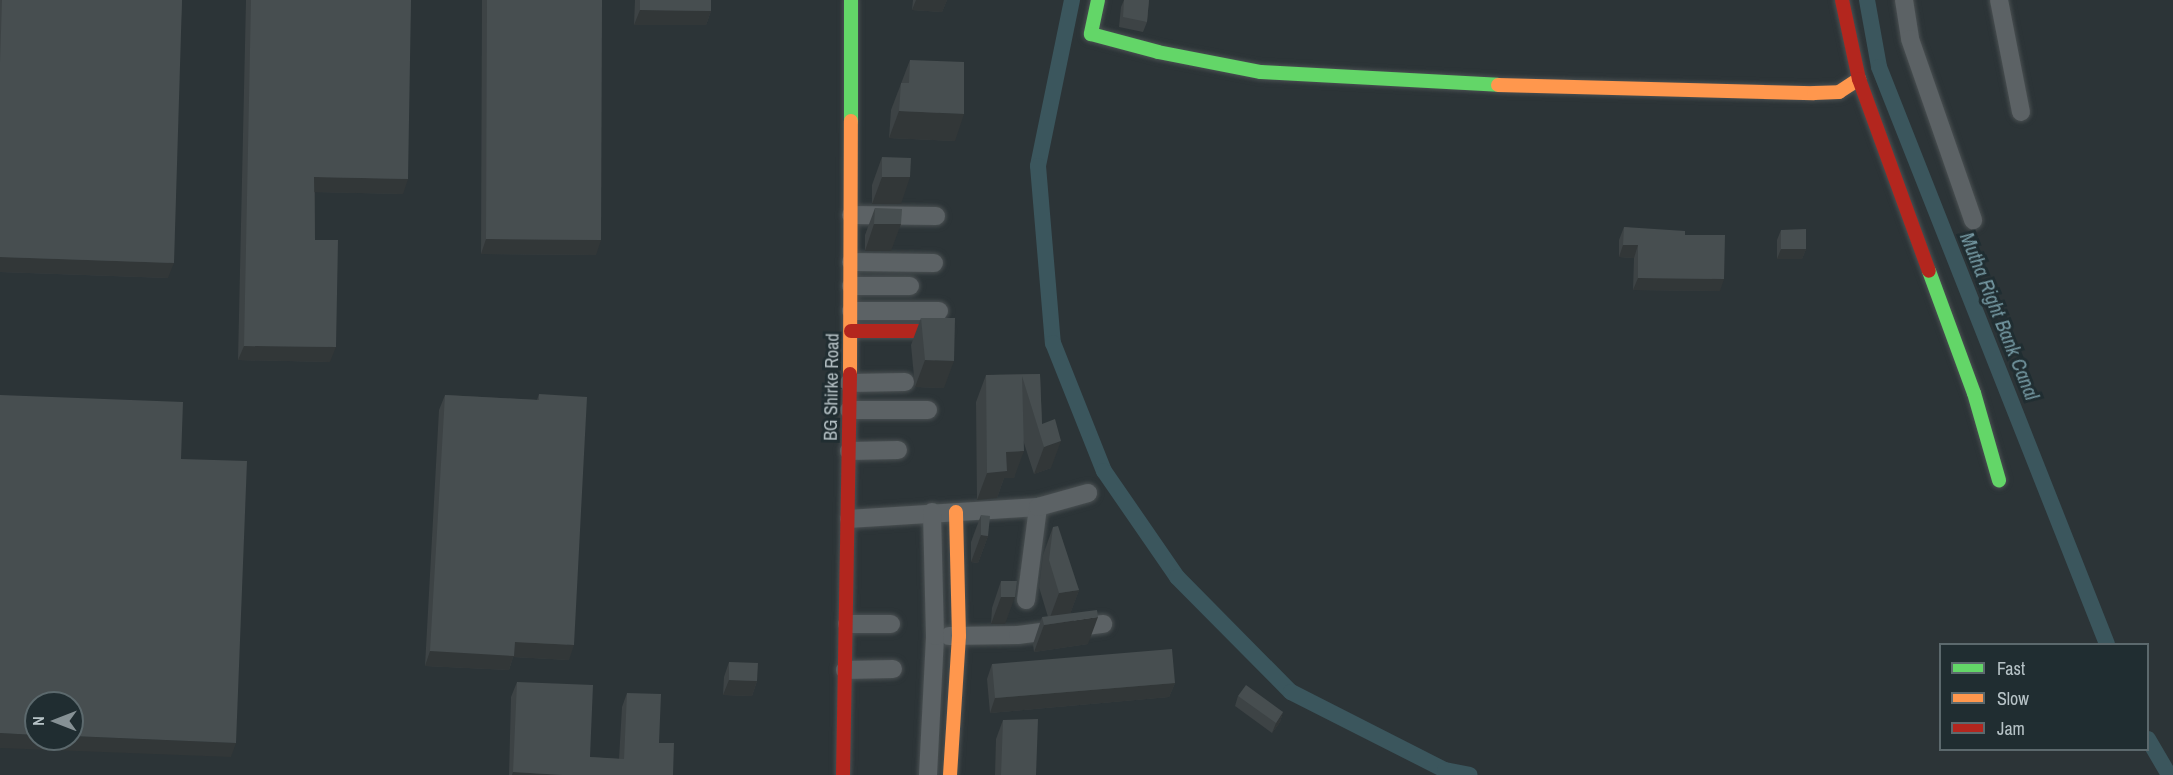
<!DOCTYPE html>
<html>
<head>
<meta charset="utf-8">
<style>
	body { margin:0 }
	#map { position:relative; width:2173px; height:775px; overflow:hidden; background:#2c3437; font-family:"Archivo Narrow",sans-serif }
	div>[style] { position:absolute }
	.canal>* { height:16px; margin:-8px; padding:0 8px; transform-origin:8px; border-radius:8px; background:#3b565d }
	.roads { filter:drop-shadow(0 0 2px #4a5052) drop-shadow(0 0 2px #4a5052) }
	.street>* { height:18px; margin:-9px; padding:0 9px; transform-origin:9px; border-radius:9px; background:#5c6265 }
	.fast>* { height:14px; margin:-7px; padding:0 7px; transform-origin:7px; border-radius:7px; background:#63d668 }
	.slow>* { height:14px; margin:-7px; padding:0 7px; transform-origin:7px; border-radius:7px; background:#ff974d }
	.jam>* { height:14px; margin:-7px; padding:0 7px; transform-origin:7px; border-radius:7px; background:#b3261e }
	.wall>* { inset:0; background:#3d4345 }
	.shaded-wall>* { inset:0; background:#323738 }
	.building>* { inset:0; background:#474e50 }
	span { translate:-50% -50%; white-space:nowrap; text-align:center; line-height:1.15; -webkit-text-stroke:6px #202d31; paint-order:stroke }
	.street-label { font-size:18px; color:#b7c3c7 }
	.water-label { font-size:20px; color:#7498a2; font-style:italic }
	.legend { position:absolute; left:1939px; top:643px; width:210px; height:108px; box-sizing:border-box; background:#202d31; border:2px solid #5c696d; margin:0; padding:8px 10px; list-style:none; font-size:18px; color:#b7c3c7 }
	.legend li { display:flex; align-items:center; gap:12px; height:30px }
	.legend b { width:30px; border:2px solid #5c696d }
	.north { position:absolute; left:24px; top:691px; width:60px; height:60px; box-sizing:border-box; background:#202d31; border:2px solid #5c696d; border-radius:50%; rotate:270deg; font-size:16px; font-weight:700; line-height:24px; text-align:center; color:#b7c3c7 }
	.north::after { content:''; display:block; margin:auto; width:21px; height:27px; background:#869195; clip-path:polygon(50% 0,100% 100%,50% 72%,0 100%) }
</style>
</head>
<body>
<div id="map">
	<div class="canal">
		<i style="left:1072px;top:0;width:169px;rotate:101.6deg"></i>
		<i style="left:1038px;top:166px;width:178px;rotate:85.2deg"></i>
		<i style="left:1053px;top:343px;width:138px;rotate:68.3deg"></i>
		<i style="left:1104px;top:471px;width:129px;rotate:55.4deg"></i>
		<i style="left:1177px;top:577px;width:162px;rotate:45.3deg"></i>
		<i style="left:1291px;top:692px;width:173px;rotate:26.9deg"></i>
		<i style="left:1445px;top:770px;width:25px;rotate:11deg"></i>
		<i style="left:1867px;top:0;width:68px;rotate:79.8deg"></i>
		<i style="left:1879px;top:67px;width:620px;rotate:68.44deg"></i>
		<i style="left:2148px;top:739px;width:42px;rotate:59.7deg"></i>
	</div>
	<div class="roads">
		<div class="street">
			<i style="left:1904px;top:0;width:39px;rotate:81deg"></i>
			<i style="left:1910px;top:39px;width:192px;rotate:70.8deg"></i>
			<i style="left:1999px;top:0;width:114px;rotate:78.9deg"></i>
			<i style="left:851px;top:215px;width:85px;rotate:0.7deg"></i>
			<i style="left:851px;top:262px;width:83px;rotate:0.7deg"></i>
			<i style="left:851px;top:286px;width:59px"></i>
			<i style="left:851px;top:311px;width:88px"></i>
			<i style="left:849px;top:383px;width:56px;rotate:-1deg"></i>
			<i style="left:849px;top:410px;width:79px"></i>
			<i style="left:849px;top:451px;width:49px;rotate:-1.2deg"></i>
			<i style="left:849px;top:519px;width:189px;rotate:-3.6deg"></i>
			<i style="left:1026px;top:600px;width:94px;rotate:-82.6deg"></i>
			<i style="left:1038px;top:507px;width:52px;rotate:-15.6deg"></i>
			<i style="left:847px;top:624px;width:44px"></i>
			<i style="left:949px;top:636px;width:69px;rotate:-0.8deg"></i>
			<i style="left:1018px;top:635px;width:86px;rotate:-7.4deg"></i>
			<i style="left:845px;top:670px;width:48px;rotate:-1.2deg"></i>
			<i style="left:928px;top:775px;width:139px;rotate:-87.1deg"></i>
			<i style="left:935px;top:636px;width:124px;rotate:-91.4deg"></i>
		</div>
		<div class="fast">
			<i style="left:1098px;top:0;width:35px;rotate:102deg"></i>
			<i style="left:1091px;top:34px;width:69px;rotate:15deg"></i>
			<i style="left:1158px;top:52px;width:105px;rotate:11deg"></i>
			<i style="left:1261px;top:72px;width:237px;rotate:3.1deg"></i>
			<i style="left:851px;top:121px;width:121px;rotate:-90deg"></i>
			<i style="left:1929px;top:271px;width:130px;rotate:69.8deg"></i>
			<i style="left:1974px;top:393px;width:91px;rotate:74deg"></i>
		</div>
		<div class="slow">
			<i style="left:1498px;top:85px;width:316px;rotate:1.5deg"></i>
			<i style="left:1814px;top:93px;width:25px;rotate:-2deg"></i>
			<i style="left:1839px;top:92px;width:24px;rotate:-33deg"></i>
			<i style="left:850px;top:374px;width:253px;rotate:-89.8deg"></i>
			<i style="left:950px;top:775px;width:139px;rotate:-86.3deg"></i>
			<i style="left:959px;top:636px;width:124px;rotate:-91.4deg"></i>
		</div>
		<div class="jam">
			<i style="left:1842px;top:0;width:81px;rotate:77.9deg"></i>
			<i style="left:1859px;top:79px;width:204px;rotate:70deg"></i>
			<i style="left:851px;top:331px;width:92px"></i>
			<i style="left:843px;top:775px;width:401px;rotate:-89deg"></i>
		</div>
	</div>
	<div class="wall">
		<i style="clip-path:polygon(0 0,182px 0,168px 278px,0 272px)"></i>
		<i style="clip-path:polygon(246px 0,411px 0,403px 194px,315px 192px,315px 240px,330px 362px,238px 360px)"></i>
		<i style="clip-path:polygon(482px 0,602px 0,596px 255px,481px 254px)"></i>
		<i style="clip-path:polygon(635px 0,711px 0,711px 11px,706px 25px,634px 25px)"></i>
		<i style="clip-path:polygon(913px 0,947px 0,942px 12px,912px 10px)"></i>
		<i style="clip-path:polygon(1124px 0,1149px 0,1147px 22px,1143px 32px,1119px 27px,1121px 7px)"></i>
		<i style="clip-path:polygon(910px 60px,955px 141px,889px 138px,891px 110px)"></i>
		<i style="clip-path:polygon(882px 157px,901px 204px,872px 204px,872px 185px)"></i>
		<i style="clip-path:polygon(875px 208px,891px 251px,865px 251px,865px 235px)"></i>
		<i style="clip-path:polygon(1624px 227px,1685px 235px,1720px 291px,1633px 290px,1634px 258px,1619px 257px,1619px 240px)"></i>
		<i style="clip-path:polygon(1781px 230px,1806px 249px,1802px 259px,1777px 259px,1777px 240px)"></i>
		<i style="clip-path:polygon(921px 318px,944px 388px,915px 387px,911px 345px)"></i>
		<i style="clip-path:polygon(1040px 374px,1042px 424px,1051px 468px,1034px 474px,1023px 440px,1014px 478px,1004px 478px,997px 498px,977px 500px,976px 402px,986px 375px)"></i>
		<i style="clip-path:polygon(539px 394px,569px 660px,513px 657px,509px 670px,425px 666px,439px 410px,445px 395px,537px 400px)"></i>
		<i style="clip-path:polygon(981px 515px,988px 536px,978px 563px,971px 562px,971px 542px)"></i>
		<i style="clip-path:polygon(1053px 527px,1079px 590px,1070px 614px,1088px 644px,1034px 652px,1033px 644px,1042px 617px,1048px 617px,1039px 587px,1043px 555px)"></i>
		<i style="clip-path:polygon(1001px 581px,1005px 624px,991px 624px,992px 608px)"></i>
		<i style="clip-path:polygon(729px 662px,757px 681px,752px 696px,723px 695px,724px 677px)"></i>
		<i style="clip-path:polygon(992px 664px,1175px 683px,1169px 697px,990px 713px,987px 679px)"></i>
		<i style="clip-path:polygon(517px 682px,590px 757px,619px 759px,622px 707px,627px 693px,659px 743px,673px 775px,509px 775px,511px 697px)"></i>
		<i style="clip-path:polygon(1238px 696px,1283px 712px,1280px 722px,1272px 733px,1235px 706px)"></i>
		<i style="clip-path:polygon(1003px 720px,1036px 775px,995px 775px,996px 739px)"></i>
	</div>
	<div class="shaded-wall">
		<i style="clip-path:polygon(916px 0,947px 0,942px 12px,912px 10px)"></i>
		<i style="clip-path:polygon(640px 10px,711px 11px,706px 25px,634px 25px)"></i>
		<i style="clip-path:polygon(899px 111px,964px 114px,955px 141px,889px 138px)"></i>
		<i style="clip-path:polygon(314px 177px,408px 179px,403px 194px,309px 192px)"></i>
		<i style="clip-path:polygon(882px 177px,910px 177px,901px 204px,872px 204px)"></i>
		<i style="clip-path:polygon(874px 224px,901px 224px,891px 251px,865px 251px)"></i>
		<i style="clip-path:polygon(486px 239px,601px 240px,596px 255px,481px 254px)"></i>
		<i style="clip-path:polygon(1623px 245px,1638px 245px,1634px 258px,1619px 257px)"></i>
		<i style="clip-path:polygon(1781px 249px,1806px 249px,1802px 259px,1777px 259px)"></i>
		<i style="clip-path:polygon(0 257px,174px 263px,168px 278px,0 272px)"></i>
		<i style="clip-path:polygon(1638px 278px,1724px 279px,1720px 291px,1633px 290px)"></i>
		<i style="clip-path:polygon(244px 346px,336px 347px,330px 362px,238px 360px)"></i>
		<i style="clip-path:polygon(925px 360px,954px 361px,944px 388px,915px 387px)"></i>
		<i style="clip-path:polygon(1061px 441px,1051px 468px,1034px 474px,1044px 447px)"></i>
		<i style="clip-path:polygon(1024px 451px,1014px 478px,1004px 478px,997px 498px,977px 500px,987px 473px,1006px 452px)"></i>
		<i style="clip-path:polygon(981px 535px,988px 536px,978px 563px,971px 562px)"></i>
		<i style="clip-path:polygon(1079px 590px,1069px 617px,1049px 620px,1059px 593px)"></i>
		<i style="clip-path:polygon(1001px 597px,1015px 597px,1005px 624px,991px 624px)"></i>
		<i style="clip-path:polygon(1098px 617px,1088px 644px,1034px 652px,1044px 625px)"></i>
		<i style="clip-path:polygon(515px 642px,574px 645px,569px 660px,513px 657px,509px 670px,425px 666px,430px 651px)"></i>
		<i style="clip-path:polygon(729px 680px,757px 681px,752px 696px,723px 695px)"></i>
		<i style="clip-path:polygon(1175px 683px,1169px 697px,990px 713px,995px 698px)"></i>
		<i style="clip-path:polygon(1283px 712px,1280px 722px,1272px 733px,1276px 723px)"></i>
		<i style="clip-path:polygon(0 733px,36px 735px,36px 739px,72px 739px,72px 736px,236px 743px,231px 757px,0 748px)"></i>
		<i style="clip-path:polygon(513px 772px,563px 775px,512px 775px)"></i>
	</div>
	<div class="building">
		<i style="clip-path:polygon(2px 0,182px 0,174px 263px,0 257px,0 62px)"></i>
		<i style="clip-path:polygon(251px 0,411px 0,408px 179px,314px 177px,315px 240px,338px 240px,336px 347px,244px 346px)"></i>
		<i style="clip-path:polygon(487px 0,602px 0,601px 240px,486px 239px)"></i>
		<i style="clip-path:polygon(640px 0,711px 0,711px 11px,640px 10px)"></i>
		<i style="clip-path:polygon(1124px 0,1149px 0,1147px 22px,1123px 17px)"></i>
		<i style="clip-path:polygon(910px 60px,964px 62px,964px 114px,899px 111px,901px 83px,909px 83px)"></i>
		<i style="clip-path:polygon(882px 157px,911px 158px,910px 177px,882px 177px)"></i>
		<i style="clip-path:polygon(875px 208px,902px 209px,901px 224px,874px 224px)"></i>
		<i style="clip-path:polygon(1624px 227px,1685px 231px,1685px 235px,1725px 235px,1724px 279px,1638px 278px,1638px 245px,1623px 245px)"></i>
		<i style="clip-path:polygon(1806px 229px,1806px 249px,1781px 249px,1781px 230px)"></i>
		<i style="clip-path:polygon(921px 318px,955px 318px,954px 361px,925px 360px)"></i>
		<i style="clip-path:polygon(1040px 374px,1042px 424px,1055px 419px,1061px 441px,1044px 447px,1022px 376px,1024px 451px,1006px 452px,1007px 471px,987px 473px,986px 375px)"></i>
		<i style="clip-path:polygon(539px 394px,587px 397px,574px 645px,515px 642px,514px 656px,430px 651px,445px 395px,539px 400px)"></i>
		<i style="clip-path:polygon(0 395px,183px 402px,181px 459px,247px 461px,236px 743px,72px 736px,72px 703px,36px 703px,36px 735px,0 733px)"></i>
		<i style="clip-path:polygon(981px 515px,990px 516px,988px 536px,981px 535px)"></i>
		<i style="clip-path:polygon(1058px 526px,1079px 590px,1059px 593px,1049px 560px,1053px 527px)"></i>
		<i style="clip-path:polygon(1001px 581px,1017px 581px,1015px 597px,1001px 597px)"></i>
		<i style="clip-path:polygon(1097px 610px,1098px 617px,1044px 625px,1042px 617px)"></i>
		<i style="clip-path:polygon(1172px 649px,1175px 683px,995px 698px,992px 664px)"></i>
		<i style="clip-path:polygon(729px 662px,758px 663px,757px 681px,729px 680px)"></i>
		<i style="clip-path:polygon(517px 682px,593px 685px,590px 757px,624px 759px,627px 693px,661px 694px,659px 743px,674px 743px,673px 775px,563px 775px,513px 772px)"></i>
		<i style="clip-path:polygon(1246px 685px,1283px 712px,1276px 723px,1238px 696px)"></i>
		<i style="clip-path:polygon(1038px 719px,1036px 775px,1001px 775px,1003px 720px)"></i>
	</div>
	<div class="street-label">
		<span style="left:832px;top:387px;rotate:-89deg">BG Shirke Road</span>
	</div>
	<div class="water-label">
		<span style="left:2000px;top:316px;rotate:68deg">Mutha Right Bank Canal</span>
	</div>
	<ul class="legend">
	<li><b style="height:8px;background:#63d668"></b>Fast</li>
	<li><b style="height:8px;background:#ff974d"></b>Slow</li>
	<li><b style="height:8px;background:#b3261e"></b>Jam</li>
	</ul>
	<div class="north">N</div>
</div>
</body>
</html>
